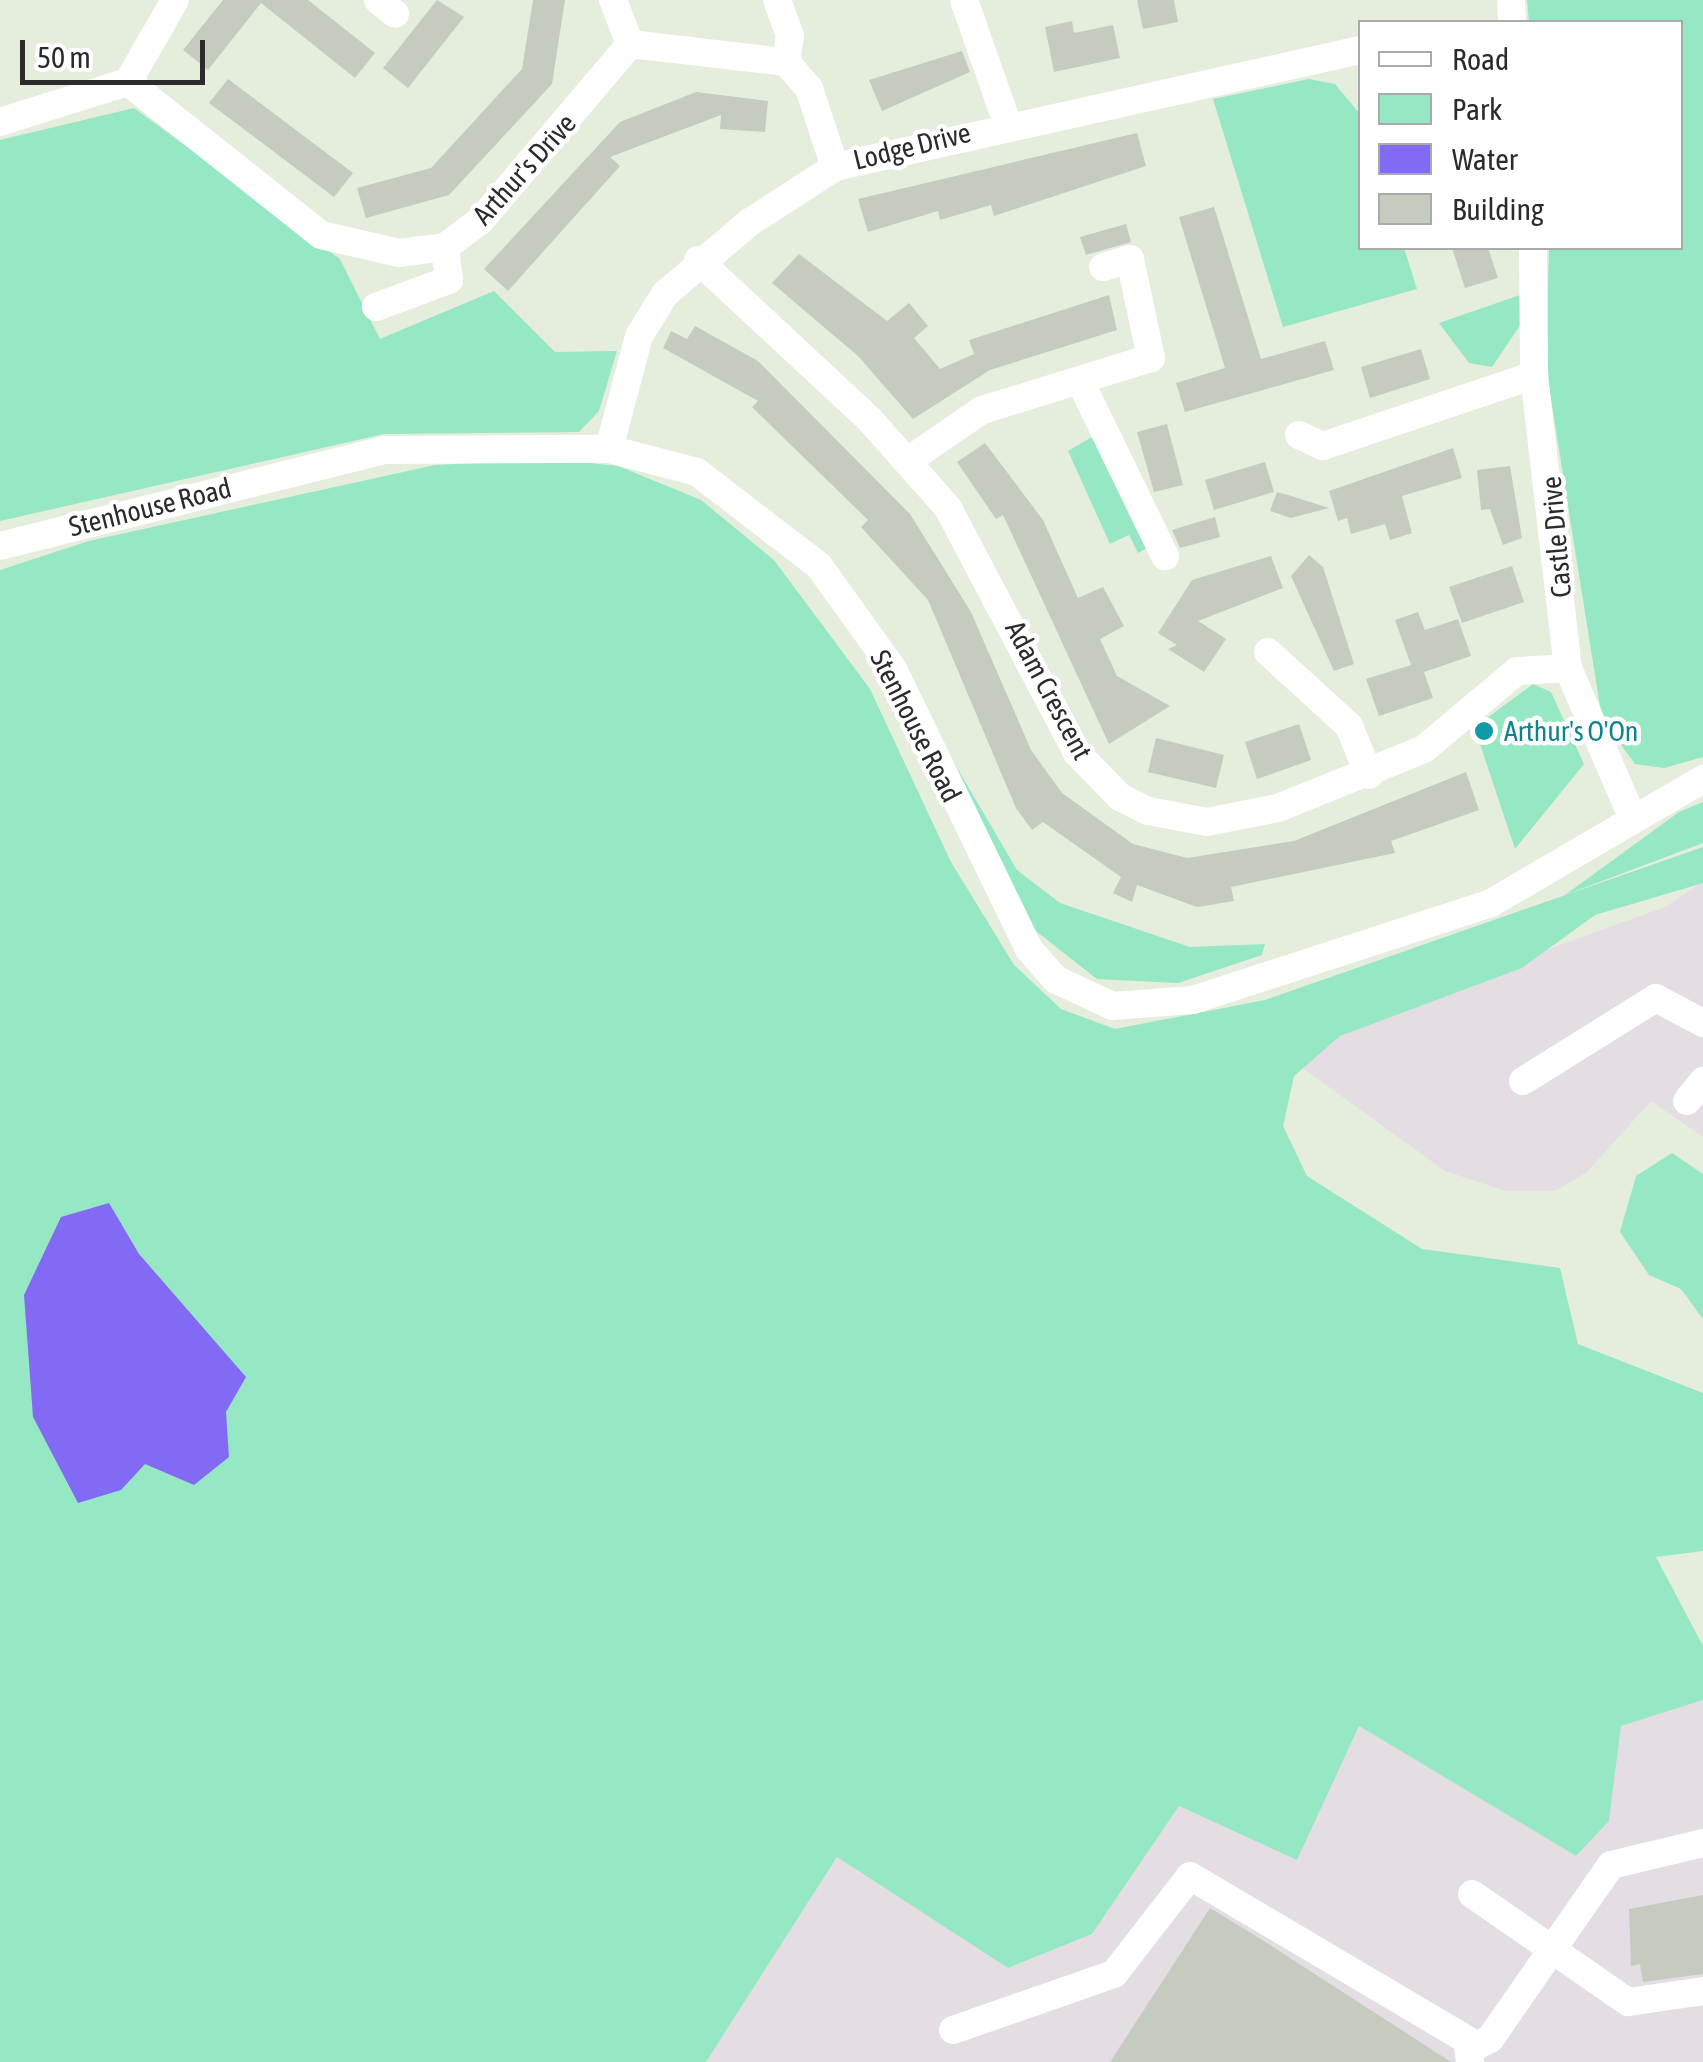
<!DOCTYPE html>
<html>
<head>
<meta charset="utf-8">
<style>
	body { margin:0 }
	#map { position:relative; width:1703px; height:2062px; overflow:hidden; background:#e5eddc; font-family:"Asap Condensed",sans-serif }
	div>[style] { position:absolute }
	.industrial>* { inset:0; background:#e5dde4 }
	.green>* { inset:0; background:#96e7c4 }
	.water>* { inset:0; background:#836af5 }
	.building>* { inset:0; background:#c5ccbf }
	.minor>* { height:28px; margin:-14px; padding:0 14px; transform-origin:14px; border-radius:14px; background:#fff }
	.dots>* { width:28px; height:28px; translate:-50% -50%; box-sizing:border-box; border:5px solid #fff; border-radius:50% }
	span { translate:-50% -50%; white-space:nowrap; text-align:center; line-height:1.15; -webkit-text-stroke:9px #fff; paint-order:stroke }
	.street-label { font-size:28px; color:#2b2b2b }
	.culture-label { font-size:28px; color:#0d838f }
	.left { translate:0 -50%; text-align:left }
	.legend { position:absolute; left:1358px; top:20px; width:325px; height:230px; box-sizing:border-box; background:#fff; border:2px solid #aaa; margin:0; padding:12px 18px; list-style:none; font-size:30px; color:#2b2b2b }
	.legend li { display:flex; align-items:center; gap:20px; height:50px }
	.legend b { width:50px; border:2px solid #aaa }
	.scale { position:absolute; left:20px; top:40px; width:185px; height:45px; box-sizing:border-box; border:5px solid #2b2b2b; border-top:0; padding-left:12px; font-size:30px; line-height:35px; white-space:nowrap; color:#2b2b2b; -webkit-text-stroke:8px #fff; paint-order:stroke }
</style>
</head>
<body>
<div id="map">
	<div class="industrial">
		<i style="clip-path:polygon(1703px 882px,1703px 1137px,1651px 1101px,1587px 1172px,1555px 1191px,1506px 1191px,1445px 1171px,1275px 1048px,1665px 907px)"></i>
		<i style="clip-path:polygon(1703px 1700px,1703px 2062px,706px 2062px,837px 1857px,1009px 1968px,1092px 1934px,1179px 1806px,1297px 1859px,1359px 1726px,1576px 1856px,1609px 1821px,1621px 1726px)"></i>
	</div>
	<div class="green">
		<i style="clip-path:polygon(1527px 0,1703px 0,1703px 757px,1664px 768px,1635px 764px,1602px 719px,1546px 368px,1549px 248px,1680px 248px,1680px 22px,1529px 22px)"></i>
		<i style="clip-path:polygon(1309px 79px,1335px 84px,1360px 114px,1360px 248px,1404px 248px,1417px 289px,1283px 327px,1213px 99px)"></i>
		<i style="clip-path:polygon(134px 108px,340px 259px,380px 339px,494px 291px,555px 352px,617px 351px,599px 411px,579px 432px,384px 434px,0 521px,0 140px)"></i>
		<i style="clip-path:polygon(1523px 294px,1521px 324px,1492px 367px,1469px 363px,1439px 323px)"></i>
		<i style="clip-path:polygon(1097px 434px,1152px 545px,1138px 553px,1129px 535px,1110px 544px,1068px 451px)"></i>
		<i style="clip-path:polygon(552px 459px,618px 466px,701px 500px,774px 560px,870px 689px,951px 862px,1014px 965px,1061px 1009px,1115px 1029px,1265px 1000px,1703px 847px,1703px 883px,1595px 915px,1522px 968px,1340px 1036px,1294px 1076px,1283px 1126px,1307px 1176px,1422px 1249px,1560px 1268px,1578px 1344px,1703px 1393px,1703px 1551px,1656px 1557px,1703px 1646px,1703px 1700px,1621px 1726px,1609px 1821px,1576px 1856px,1359px 1726px,1297px 1860px,1179px 1806px,1092px 1934px,1008px 1968px,837px 1857px,706px 2062px,0 2062px,0 570px,89px 541px,435px 465px)"></i>
		<i style="clip-path:polygon(1533px 684px,1551px 692px,1584px 764px,1515px 849px,1479px 741px,1493px 727px,1487px 718px)"></i>
		<i style="clip-path:polygon(929px 720px,1017px 870px,1060px 903px,1190px 947px,1265px 944px,1262px 955px,1178px 983px,1097px 979px,1032px 928px)"></i>
		<i style="clip-path:polygon(1703px 802px,1703px 843px,1565px 895px,1679px 812px)"></i>
		<i style="clip-path:polygon(1672px 1153px,1703px 1174px,1703px 1319px,1681px 1289px,1649px 1275px,1620px 1232px,1636px 1176px)"></i>
	</div>
	<div class="water">
		<i style="clip-path:polygon(109px 1203px,139px 1254px,246px 1377px,226px 1412px,229px 1457px,194px 1485px,145px 1464px,121px 1490px,78px 1503px,33px 1417px,24px 1295px,61px 1217px)"></i>
	</div>
	<div class="building">
		<i style="clip-path:polygon(223px 0,308px 0,375px 53px,355px 78px,261px 3px,208px 70px,183px 50px)"></i>
		<i style="clip-path:polygon(437px 0,464px 17px,408px 88px,383px 68px)"></i>
		<i style="clip-path:polygon(533px 0,565px 0,552px 84px,449px 195px,366px 218px,357px 188px,431px 168px,522px 69px)"></i>
		<i style="clip-path:polygon(1137px 0,1174px 0,1178px 22px,1143px 29px)"></i>
		<i style="clip-path:polygon(1072px 21px,1074px 33px,1113px 25px,1120px 58px,1054px 72px,1045px 27px)"></i>
		<i style="clip-path:polygon(962px 51px,970px 72px,882px 111px,869px 80px)"></i>
		<i style="clip-path:polygon(228px 79px,353px 173px,334px 197px,209px 103px)"></i>
		<i style="clip-path:polygon(696px 92px,768px 101px,765px 132px,720px 129px,721px 115px,610px 157px,620px 166px,508px 291px,484px 269px,620px 122px)"></i>
		<i style="clip-path:polygon(1137px 133px,1146px 166px,994px 216px,991px 205px,940px 220px,938px 211px,868px 232px,858px 199px)"></i>
		<i style="clip-path:polygon(1214px 207px,1261px 359px,1325px 341px,1334px 370px,1185px 412px,1176px 383px,1225px 368px,1179px 217px)"></i>
		<i style="clip-path:polygon(1126px 224px,1131px 242px,1086px 255px,1080px 237px)"></i>
		<i style="clip-path:polygon(1452px 248px,1488px 248px,1498px 278px,1465px 288px)"></i>
		<i style="clip-path:polygon(799px 254px,887px 321px,909px 303px,928px 326px,914px 338px,940px 369px,974px 354px,969px 340px,1109px 295px,1117px 330px,990px 370px,913px 419px,858px 356px,772px 283px)"></i>
		<i style="clip-path:polygon(695px 326px,758px 361px,910px 514px,971px 612px,1031px 750px,1062px 793px,1133px 844px,1187px 858px,1294px 841px,1466px 772px,1479px 810px,1391px 841px,1395px 853px,1231px 887px,1234px 901px,1197px 907px,1137px 885px,1132px 902px,1113px 893px,1121px 877px,1043px 822px,1032px 830px,1016px 808px,928px 600px,861px 527px,868px 520px,752px 407px,758px 401px,663px 348px,671px 331px,687px 339px)"></i>
		<i style="clip-path:polygon(1421px 349px,1430px 379px,1370px 398px,1361px 367px)"></i>
		<i style="clip-path:polygon(1167px 424px,1183px 485px,1154px 492px,1137px 432px)"></i>
		<i style="clip-path:polygon(985px 443px,1043px 520px,1078px 598px,1103px 587px,1124px 626px,1100px 639px,1117px 676px,1170px 706px,1109px 744px,1003px 515px,996px 519px,957px 462px)"></i>
		<i style="clip-path:polygon(1453px 448px,1462px 478px,1402px 496px,1412px 533px,1390px 540px,1385px 524px,1351px 534px,1347px 518px,1338px 521px,1329px 491px)"></i>
		<i style="clip-path:polygon(1265px 462px,1274px 492px,1214px 510px,1205px 480px)"></i>
		<i style="clip-path:polygon(1510px 466px,1522px 538px,1503px 545px,1490px 509px,1481px 510px,1477px 470px)"></i>
		<i style="clip-path:polygon(1277px 492px,1288px 495px,1329px 508px,1291px 518px,1270px 511px)"></i>
		<i style="clip-path:polygon(1215px 517px,1220px 537px,1180px 548px,1172px 530px)"></i>
		<i style="clip-path:polygon(1309px 555px,1323px 567px,1354px 664px,1334px 671px,1291px 576px)"></i>
		<i style="clip-path:polygon(1271px 556px,1283px 588px,1198px 621px,1226px 639px,1204px 672px,1168px 649px,1177px 645px,1158px 633px,1192px 580px)"></i>
		<i style="clip-path:polygon(1512px 566px,1524px 602px,1462px 623px,1449px 587px)"></i>
		<i style="clip-path:polygon(1418px 612px,1425px 630px,1458px 619px,1471px 656px,1424px 672px,1433px 698px,1379px 716px,1366px 679px,1411px 665px,1395px 620px)"></i>
		<i style="clip-path:polygon(1299px 724px,1311px 760px,1257px 779px,1245px 742px)"></i>
		<i style="clip-path:polygon(1156px 738px,1224px 755px,1216px 788px,1148px 772px)"></i>
		<i style="clip-path:polygon(1703px 1895px,1703px 1974px,1643px 1982px,1640px 1964px,1631px 1966px,1629px 1909px)"></i>
		<i style="clip-path:polygon(1210px 1908px,1256px 1936px,1451px 2062px,1110px 2062px)"></i>
	</div>
	<div class="minor">
		<i style="left:378px;top:0;width:22px;rotate:39deg"></i>
		<i style="left:613px;top:0;width:47px;rotate:68.9deg"></i>
		<i style="left:777px;top:0;width:37px;rotate:70deg"></i>
		<i style="left:790px;top:35px;width:27px;rotate:98deg"></i>
		<i style="left:964px;top:0;width:130px;rotate:70.7deg"></i>
		<i style="left:1511px;top:0;width:22px;rotate:87deg"></i>
		<i style="left:128px;top:82px;width:95px;rotate:-60.2deg"></i>
		<i style="left:0;top:122px;width:134px;rotate:-17.4deg"></i>
		<i style="left:128px;top:82px;width:246px;rotate:38.4deg"></i>
		<i style="left:321px;top:235px;width:80px;rotate:13deg"></i>
		<i style="left:399px;top:253px;width:46px;rotate:-7.4deg"></i>
		<i style="left:445px;top:247px;width:45px;rotate:-36.9deg"></i>
		<i style="left:481px;top:220px;width:231px;rotate:-49.7deg"></i>
		<i style="left:630px;top:44px;width:157px;rotate:6.6deg"></i>
		<i style="left:786px;top:62px;width:35px;rotate:49deg"></i>
		<i style="left:809px;top:88px;width:83px;rotate:71.8deg"></i>
		<i style="left:1533px;top:248px;width:127px;rotate:89.5deg"></i>
		<i style="left:1534px;top:375px;width:295px;rotate:83.4deg"></i>
		<i style="left:1568px;top:668px;width:159px;rotate:66.7deg"></i>
		<i style="left:698px;top:260px;width:235px;rotate:42.9deg"></i>
		<i style="left:870px;top:420px;width:118px;rotate:48.4deg"></i>
		<i style="left:948px;top:508px;width:277px;rotate:62.2deg"></i>
		<i style="left:1077px;top:753px;width:62px;rotate:45.7deg"></i>
		<i style="left:1120px;top:797px;width:31px;rotate:27deg"></i>
		<i style="left:1148px;top:811px;width:60px;rotate:10.6deg"></i>
		<i style="left:1207px;top:822px;width:72px;rotate:-11.2deg"></i>
		<i style="left:1278px;top:808px;width:157px;rotate:-22deg"></i>
		<i style="left:1424px;top:749px;width:121px;rotate:-40deg"></i>
		<i style="left:1517px;top:671px;width:51px;rotate:-3.4deg"></i>
		<i style="left:376px;top:307px;width:78px;rotate:-20.3deg"></i>
		<i style="left:449px;top:280px;width:33px;rotate:-97deg"></i>
		<i style="left:1080px;top:381px;width:195px;rotate:64.1deg"></i>
		<i style="left:1299px;top:435px;width:26px;rotate:25deg"></i>
		<i style="left:1323px;top:446px;width:223px;rotate:-18.6deg"></i>
		<i style="left:609px;top:449px;width:117px;rotate:-75.1deg"></i>
		<i style="left:639px;top:336px;width:49px;rotate:-58.2deg"></i>
		<i style="left:665px;top:294px;width:111px;rotate:-40.3deg"></i>
		<i style="left:750px;top:222px;width:101px;rotate:-32.9deg"></i>
		<i style="left:835px;top:167px;width:538px;rotate:-12.56deg"></i>
		<i style="left:909px;top:460px;width:88px;rotate:-34.4deg"></i>
		<i style="left:982px;top:410px;width:177px;rotate:-17.1deg"></i>
		<i style="left:1151px;top:358px;width:101px;rotate:-102deg"></i>
		<i style="left:1130px;top:259px;width:28px;rotate:163deg"></i>
		<i style="left:0;top:546px;width:397px;rotate:-14deg"></i>
		<i style="left:385px;top:450px;width:224px;rotate:-0.3deg"></i>
		<i style="left:609px;top:449px;width:91px;rotate:14.6deg"></i>
		<i style="left:697px;top:472px;width:154px;rotate:37.6deg"></i>
		<i style="left:819px;top:566px;width:127px;rotate:54.3deg"></i>
		<i style="left:893px;top:669px;width:311px;rotate:64.1deg"></i>
		<i style="left:1029px;top:949px;width:40px;rotate:49deg"></i>
		<i style="left:1055px;top:979px;width:63px;rotate:25.3deg"></i>
		<i style="left:1112px;top:1006px;width:81px;rotate:-4.2deg"></i>
		<i style="left:1193px;top:1000px;width:313px;rotate:-18deg"></i>
		<i style="left:1491px;top:903px;width:246px;rotate:-30.3deg"></i>
		<i style="left:1268px;top:652px;width:110px;rotate:42.4deg"></i>
		<i style="left:1349px;top:726px;width:53px;rotate:67.8deg"></i>
		<i style="left:1523px;top:1081px;width:157px;rotate:-32deg"></i>
		<i style="left:1656px;top:998px;width:53px;rotate:28deg"></i>
		<i style="left:1687px;top:1101px;width:26px;rotate:-51deg"></i>
		<i style="left:1472px;top:1894px;width:190px;rotate:34.7deg"></i>
		<i style="left:1628px;top:2002px;width:76px;rotate:-8.3deg"></i>
		<i style="left:953px;top:2030px;width:170px;rotate:-19.2deg"></i>
		<i style="left:1114px;top:1974px;width:124px;rotate:-52.2deg"></i>
		<i style="left:1190px;top:1876px;width:322px;rotate:30.6deg"></i>
		<i style="left:1467px;top:2040px;width:22px;rotate:82deg"></i>
		<i style="left:1469px;top:2050px;width:24px;rotate:-28deg"></i>
		<i style="left:1490px;top:2039px;width:212px;rotate:-55.2deg"></i>
		<i style="left:1611px;top:1865px;width:95px;rotate:-13.4deg"></i>
	</div>
	<div class="dots">
		<i style="left:1484px;top:731px;background:#0f9aa8"></i>
	</div>
	<div class="street-label">
		<span style="left:912px;top:146px;rotate:-14deg">Lodge Drive</span>
		<span style="left:524px;top:169px;rotate:-48deg">Arthur's Drive</span>
		<span style="left:150px;top:507px;rotate:-14deg">Stenhouse Road</span>
		<span style="left:1556px;top:537px;rotate:-95deg">Castle Drive</span>
		<span style="left:1049px;top:690px;rotate:62deg">Adam Crescent</span>
		<span style="left:916px;top:726px;rotate:63deg">Stenhouse Road</span>
	</div>
	<div class="culture-label">
		<span class="left" style="left:1504px;top:731px">Arthur's O'On</span>
	</div>
	<ul class="legend">
	<li><b style="height:12px;background:#fff"></b>Road</li>
	<li><b style="height:28px;background:#96e7c4"></b>Park</li>
	<li><b style="height:28px;background:#836af5"></b>Water</li>
	<li><b style="height:28px;background:#c5ccbf"></b>Building</li>
	</ul>
	<div class="scale">50 m</div>
</div>
</body>
</html>
